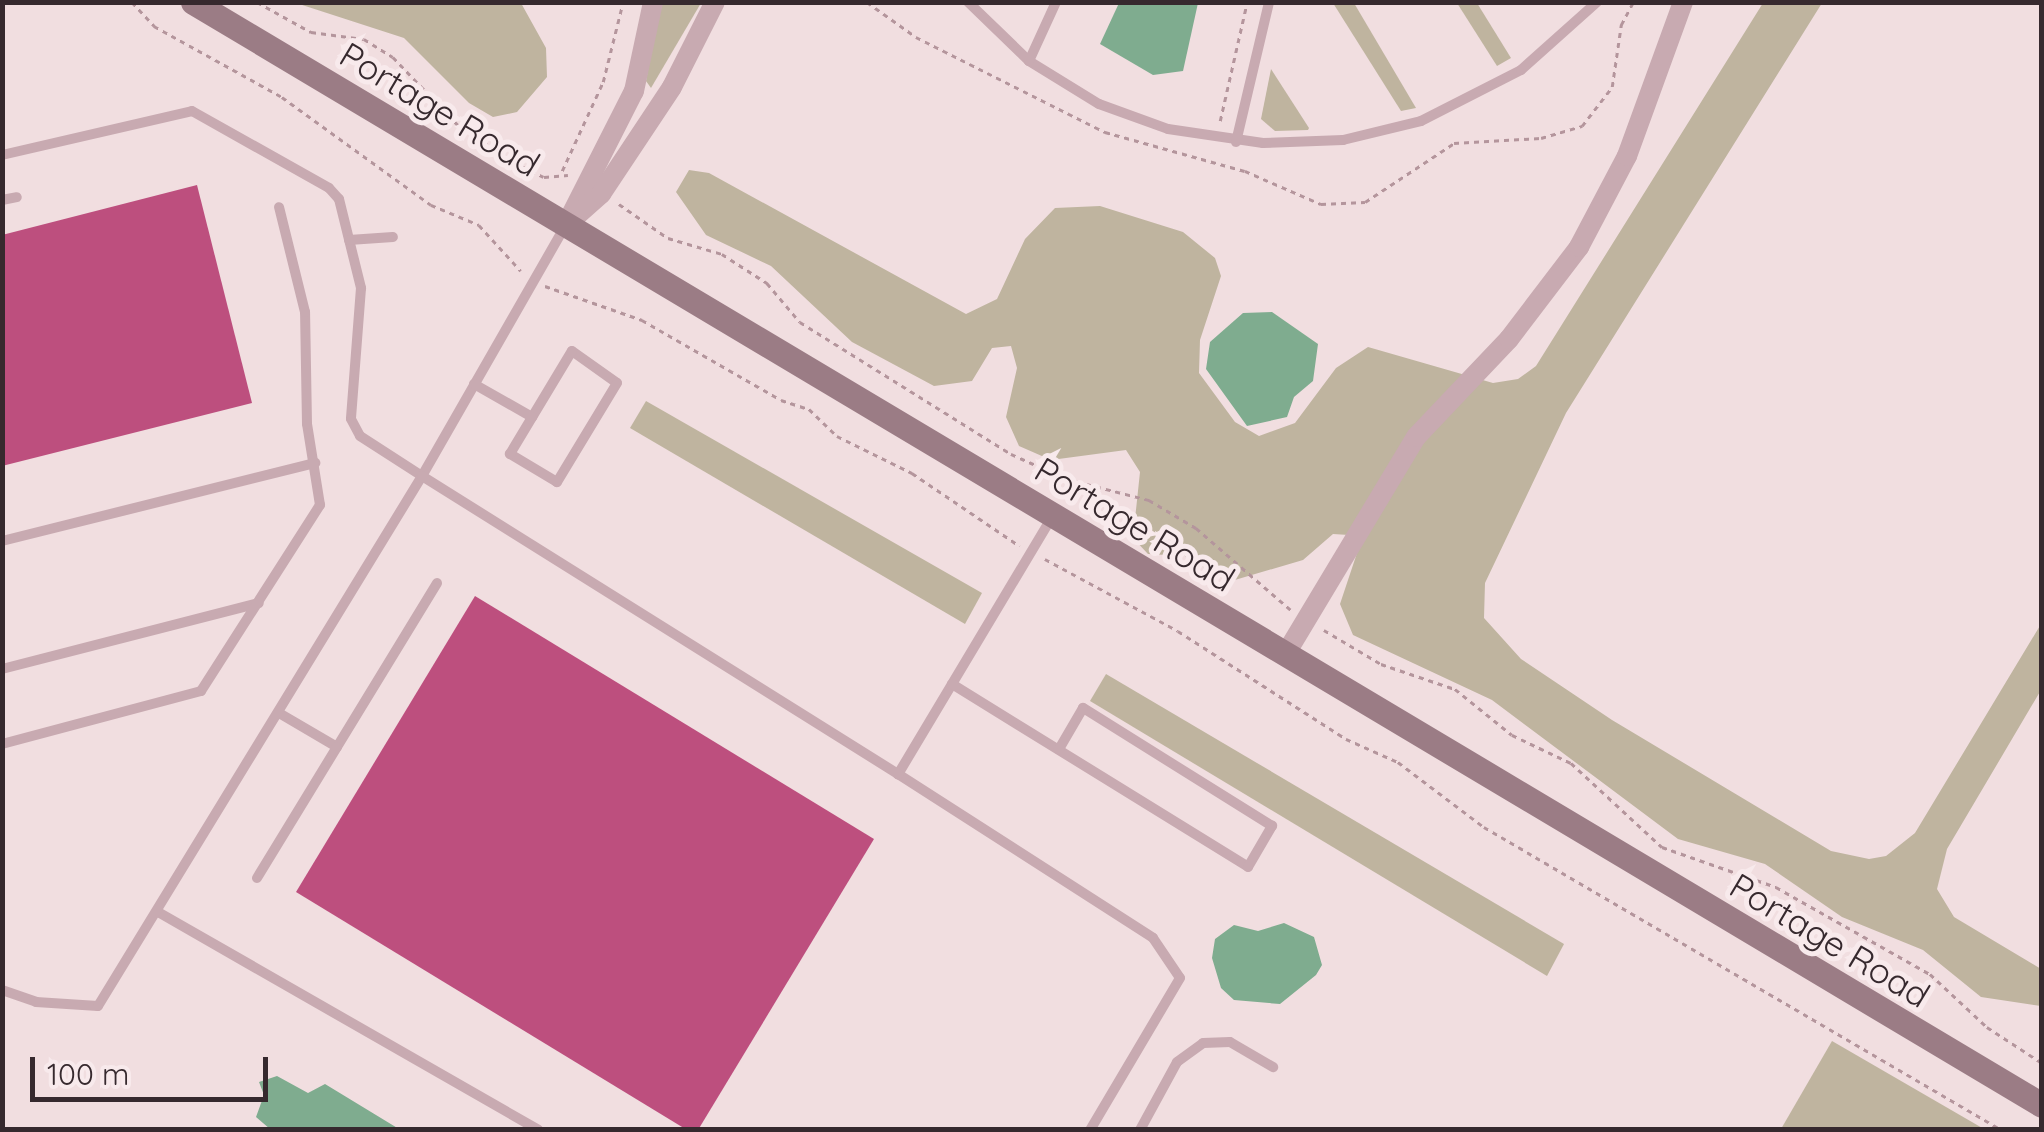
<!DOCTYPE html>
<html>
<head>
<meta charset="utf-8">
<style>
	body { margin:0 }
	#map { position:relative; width:2044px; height:1132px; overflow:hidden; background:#f1dee0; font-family:Quicksand,sans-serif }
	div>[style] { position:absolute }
	.green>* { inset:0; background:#bfb49f }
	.water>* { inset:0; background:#7fac8f }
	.building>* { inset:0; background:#bd4f7e }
	.path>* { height:2.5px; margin-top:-1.25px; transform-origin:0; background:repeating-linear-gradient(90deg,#b4959c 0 5px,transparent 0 10px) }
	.lane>* { height:10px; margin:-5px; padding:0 5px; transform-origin:5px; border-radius:5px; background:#c8aab1 }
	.street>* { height:20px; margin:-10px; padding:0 10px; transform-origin:10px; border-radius:10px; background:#c8aab1 }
	.secondary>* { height:25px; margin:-12.5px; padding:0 12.5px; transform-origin:12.5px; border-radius:12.5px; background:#9b7c85 }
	span { translate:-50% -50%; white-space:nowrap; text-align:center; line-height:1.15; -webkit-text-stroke:10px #f8eaec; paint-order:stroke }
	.street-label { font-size:35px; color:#36292e }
	.frame { position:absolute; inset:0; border:5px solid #36292e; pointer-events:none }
	.scale { position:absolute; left:30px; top:1057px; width:238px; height:45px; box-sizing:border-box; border:5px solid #36292e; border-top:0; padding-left:12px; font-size:30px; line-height:35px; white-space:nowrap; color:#36292e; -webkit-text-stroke:8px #f8eaec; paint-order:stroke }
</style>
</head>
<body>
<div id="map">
	<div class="green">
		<i style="clip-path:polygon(296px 3px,521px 3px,546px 48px,547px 77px,517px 112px,493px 117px,469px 103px,404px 38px)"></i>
		<i style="clip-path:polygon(660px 3px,701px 3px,651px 88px,646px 81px)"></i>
		<i style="clip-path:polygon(1333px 3px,1354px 3px,1416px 108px,1401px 111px)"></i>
		<i style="clip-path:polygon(1457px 3px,1477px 3px,1511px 58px,1497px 66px)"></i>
		<i style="clip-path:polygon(1763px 3px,1822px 3px,1566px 413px,1485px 583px,1484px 618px,1521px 659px,1612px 720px,1831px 851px,1869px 859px,1886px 856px,1915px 833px,2041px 624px,2041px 690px,1947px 849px,1937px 889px,1954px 917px,2041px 969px,2041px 1006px,1981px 997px,1923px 950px,1842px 917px,1765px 864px,1678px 839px,1492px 700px,1353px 635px,1340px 604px,1357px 553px,1349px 535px,1333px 534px,1303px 560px,1228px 582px,1185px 556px,1148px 554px,1133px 538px,1140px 472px,1126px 450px,1051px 460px,1019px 446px,1006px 417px,1017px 368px,1011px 346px,992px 348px,972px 381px,934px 386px,852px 342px,771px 266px,706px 235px,676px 192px,689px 170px,709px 173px,966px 314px,997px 299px,1025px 239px,1055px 208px,1100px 206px,1183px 232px,1215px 258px,1221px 276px,1200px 340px,1199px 373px,1235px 422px,1259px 436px,1295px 423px,1336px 368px,1368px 347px,1493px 383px,1518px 379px,1536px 366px)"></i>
		<i style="clip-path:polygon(1271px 69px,1309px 128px,1308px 130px,1275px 131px,1261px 119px)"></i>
		<i style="clip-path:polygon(646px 401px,982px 593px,965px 624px,630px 428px)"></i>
		<i style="clip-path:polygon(1106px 674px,1564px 944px,1547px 976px,1090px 701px)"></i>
		<i style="clip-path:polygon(1832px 1041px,1984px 1129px,1781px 1129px)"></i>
	</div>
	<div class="water">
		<i style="clip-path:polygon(1119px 3px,1198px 3px,1183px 71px,1153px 75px,1100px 44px)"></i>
		<i style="clip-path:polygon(1272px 312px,1318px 344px,1313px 381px,1294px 397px,1287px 417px,1247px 426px,1206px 369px,1210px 342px,1243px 313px)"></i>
		<i style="clip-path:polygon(1284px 923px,1314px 937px,1322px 965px,1316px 975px,1280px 1004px,1234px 1000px,1221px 988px,1212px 958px,1215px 939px,1234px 925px,1258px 931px)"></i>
		<i style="clip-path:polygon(277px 1076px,308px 1093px,325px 1084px,399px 1129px,270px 1129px,256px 1117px,264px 1095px,259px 1082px)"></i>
	</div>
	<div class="building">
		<i style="clip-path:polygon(197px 185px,252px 403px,2px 466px,2px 235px)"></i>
		<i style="clip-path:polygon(475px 596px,874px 839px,698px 1130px,687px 1130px,296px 892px)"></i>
	</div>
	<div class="path">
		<i style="left:132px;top:2px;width:33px;rotate:47deg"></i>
		<i style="left:154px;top:26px;width:146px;rotate:29deg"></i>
		<i style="left:282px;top:97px;width:184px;rotate:35.9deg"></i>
		<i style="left:431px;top:205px;width:52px;rotate:22.6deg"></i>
		<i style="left:479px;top:225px;width:62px;rotate:47.6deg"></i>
		<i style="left:257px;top:2px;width:62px;rotate:29.1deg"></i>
		<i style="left:311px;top:32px;width:53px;rotate:7.5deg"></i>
		<i style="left:364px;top:39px;width:34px;rotate:32deg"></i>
		<i style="left:393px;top:57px;width:94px;rotate:46.3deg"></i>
		<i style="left:458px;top:125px;width:66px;rotate:33.9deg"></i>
		<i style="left:513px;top:162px;width:34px;rotate:26deg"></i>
		<i style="left:544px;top:177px;width:24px;rotate:-5deg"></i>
		<i style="left:867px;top:2px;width:60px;rotate:35.5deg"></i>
		<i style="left:916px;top:37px;width:212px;rotate:26.7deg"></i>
		<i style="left:1105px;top:132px;width:145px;rotate:15.6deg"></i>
		<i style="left:1245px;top:171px;width:83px;rotate:23.5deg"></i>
		<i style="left:1321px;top:204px;width:44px;rotate:-2.6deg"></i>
		<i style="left:1365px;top:202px;width:107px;rotate:-33.5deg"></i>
		<i style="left:1454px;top:143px;width:87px;rotate:-3.3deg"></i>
		<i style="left:1541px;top:138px;width:43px;rotate:-16.3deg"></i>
		<i style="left:1582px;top:126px;width:49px;rotate:-52.4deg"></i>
		<i style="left:1612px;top:87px;width:63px;rotate:-81.7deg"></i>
		<i style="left:1621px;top:25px;width:26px;rotate:-62deg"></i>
		<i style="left:1220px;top:121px;width:122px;rotate:-77.2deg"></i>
		<i style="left:562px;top:171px;width:98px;rotate:-65.3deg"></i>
		<i style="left:603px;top:82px;width:82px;rotate:-76deg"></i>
		<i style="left:619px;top:204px;width:60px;rotate:34.8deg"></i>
		<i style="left:668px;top:238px;width:56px;rotate:16.5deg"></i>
		<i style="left:722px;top:254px;width:54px;rotate:32.8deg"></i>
		<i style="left:767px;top:283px;width:51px;rotate:49.8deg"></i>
		<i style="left:800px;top:322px;width:249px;rotate:32deg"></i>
		<i style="left:1011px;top:454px;width:61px;rotate:24.1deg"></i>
		<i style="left:1067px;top:479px;width:85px;rotate:14.4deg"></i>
		<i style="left:1149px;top:500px;width:55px;rotate:30.8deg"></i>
		<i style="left:1196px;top:528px;width:125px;rotate:40.8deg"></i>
		<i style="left:545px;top:286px;width:103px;rotate:19.3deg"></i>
		<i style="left:642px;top:320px;width:160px;rotate:29.9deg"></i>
		<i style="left:781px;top:400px;width:29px;rotate:18deg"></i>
		<i style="left:809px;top:409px;width:39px;rotate:44deg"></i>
		<i style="left:837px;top:436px;width:84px;rotate:26.3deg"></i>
		<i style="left:912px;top:473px;width:130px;rotate:34.1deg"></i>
		<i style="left:1045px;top:559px;width:151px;rotate:28.4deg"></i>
		<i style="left:1178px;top:631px;width:200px;rotate:32.7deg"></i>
		<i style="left:1346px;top:739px;width:57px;rotate:23.9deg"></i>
		<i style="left:1398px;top:762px;width:108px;rotate:37.1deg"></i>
		<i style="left:1484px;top:827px;width:600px;rotate:30.33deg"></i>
		<i style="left:1324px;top:630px;width:66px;rotate:30.8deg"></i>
		<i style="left:1381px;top:664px;width:78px;rotate:18.7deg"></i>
		<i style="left:1455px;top:689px;width:73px;rotate:38.9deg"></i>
		<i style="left:1512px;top:735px;width:65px;rotate:25.4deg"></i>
		<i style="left:1571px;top:763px;width:124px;rotate:42.7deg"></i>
		<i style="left:1662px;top:847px;width:121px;rotate:19.3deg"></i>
		<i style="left:1776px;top:887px;width:177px;rotate:29.5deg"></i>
		<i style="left:1930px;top:974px;width:78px;rotate:42.9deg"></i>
		<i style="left:1987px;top:1027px;width:66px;rotate:33.2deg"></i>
	</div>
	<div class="lane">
		<i style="left:968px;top:2px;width:85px;rotate:44deg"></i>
		<i style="left:1029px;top:61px;width:82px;rotate:31.6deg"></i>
		<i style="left:1099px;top:104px;width:73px;rotate:19.9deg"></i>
		<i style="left:1168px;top:129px;width:96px;rotate:8.4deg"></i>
		<i style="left:1263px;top:143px;width:80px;rotate:-2.1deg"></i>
		<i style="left:1343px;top:140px;width:80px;rotate:-13.7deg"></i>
		<i style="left:1421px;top:121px;width:112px;rotate:-27deg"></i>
		<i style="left:1521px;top:70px;width:102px;rotate:-41.8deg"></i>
		<i style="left:1029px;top:61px;width:65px;rotate:-65.4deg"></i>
		<i style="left:1236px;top:142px;width:144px;rotate:-76.7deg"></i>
		<i style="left:2px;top:155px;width:195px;rotate:-13deg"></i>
		<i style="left:192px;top:111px;width:157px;rotate:29.3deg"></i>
		<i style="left:329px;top:188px;width:15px;rotate:48deg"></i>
		<i style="left:339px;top:199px;width:92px;rotate:76.1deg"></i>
		<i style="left:361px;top:288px;width:131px;rotate:94.4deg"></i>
		<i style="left:351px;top:419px;width:19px;rotate:62deg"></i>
		<i style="left:360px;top:436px;width:74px;rotate:32.8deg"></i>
		<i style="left:422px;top:476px;width:288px;rotate:-60.2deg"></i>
		<i style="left:2px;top:200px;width:15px;rotate:-11deg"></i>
		<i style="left:349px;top:240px;width:44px;rotate:-3.9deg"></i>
		<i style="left:572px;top:351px;width:55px;rotate:35.4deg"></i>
		<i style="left:617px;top:383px;width:116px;rotate:121.2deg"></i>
		<i style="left:557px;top:482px;width:55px;rotate:-149.2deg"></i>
		<i style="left:510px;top:454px;width:120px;rotate:-59deg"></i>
		<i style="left:474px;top:384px;width:67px;rotate:29.6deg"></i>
		<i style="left:1052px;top:517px;width:300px;rotate:120.9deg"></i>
		<i style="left:898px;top:774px;width:303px;rotate:32.7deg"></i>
		<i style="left:1153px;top:938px;width:48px;rotate:56deg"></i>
		<i style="left:1180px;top:978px;width:177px;rotate:120.6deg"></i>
		<i style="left:2px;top:541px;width:323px;rotate:-14deg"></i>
		<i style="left:2px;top:669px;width:265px;rotate:-14.4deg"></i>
		<i style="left:952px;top:684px;width:348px;rotate:31.7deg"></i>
		<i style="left:1248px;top:867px;width:48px;rotate:-59.7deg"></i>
		<i style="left:1272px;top:826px;width:223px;rotate:-148deg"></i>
		<i style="left:1083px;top:708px;width:48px;rotate:120.3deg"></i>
		<i style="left:279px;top:713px;width:67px;rotate:30.4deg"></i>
		<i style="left:337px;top:747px;width:192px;rotate:-58.6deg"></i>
		<i style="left:2px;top:744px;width:206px;rotate:-14.9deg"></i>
		<i style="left:201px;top:691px;width:221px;rotate:-57.4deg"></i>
		<i style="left:320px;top:505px;width:82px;rotate:-99.1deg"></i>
		<i style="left:307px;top:424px;width:112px;rotate:-91deg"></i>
		<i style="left:305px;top:312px;width:108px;rotate:-103.9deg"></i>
		<i style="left:257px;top:878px;width:153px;rotate:-58.6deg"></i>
		<i style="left:158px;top:912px;width:438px;rotate:29.8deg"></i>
		<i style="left:2px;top:990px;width:36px;rotate:19deg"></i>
		<i style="left:36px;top:1002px;width:62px;rotate:3.7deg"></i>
		<i style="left:98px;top:1006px;width:621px;rotate:-58.56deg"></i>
		<i style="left:422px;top:476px;width:562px;rotate:32.05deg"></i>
		<i style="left:1140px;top:1130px;width:77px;rotate:-61.4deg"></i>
		<i style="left:1177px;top:1062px;width:32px;rotate:-36deg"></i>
		<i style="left:1203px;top:1043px;width:27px;rotate:-2deg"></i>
		<i style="left:1230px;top:1042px;width:50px;rotate:30.2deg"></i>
	</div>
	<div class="street">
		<i style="left:569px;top:219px;width:144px;rotate:-63.1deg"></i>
		<i style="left:634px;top:91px;width:91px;rotate:-77.9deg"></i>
		<i style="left:566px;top:225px;width:47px;rotate:-41.5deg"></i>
		<i style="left:601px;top:194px;width:128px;rotate:-56.4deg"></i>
		<i style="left:672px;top:87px;width:95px;rotate:-63.2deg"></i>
		<i style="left:1285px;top:655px;width:254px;rotate:-59deg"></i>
		<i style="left:1416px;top:437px;width:135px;rotate:-46.5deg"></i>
		<i style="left:1509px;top:339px;width:116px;rotate:-52.7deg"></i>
		<i style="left:1579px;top:247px;width:103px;rotate:-62.2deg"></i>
		<i style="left:1627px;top:156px;width:164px;rotate:-70deg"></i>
	</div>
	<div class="secondary">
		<i style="left:193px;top:2px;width:2153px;rotate:30.82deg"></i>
	</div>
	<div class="street-label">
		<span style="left:440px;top:109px;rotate:31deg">Portage Road</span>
		<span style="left:1135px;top:524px;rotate:31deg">Portage Road</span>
		<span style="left:1830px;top:940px;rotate:31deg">Portage Road</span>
	</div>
	<div class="frame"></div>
	<div class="scale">100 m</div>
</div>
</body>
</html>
